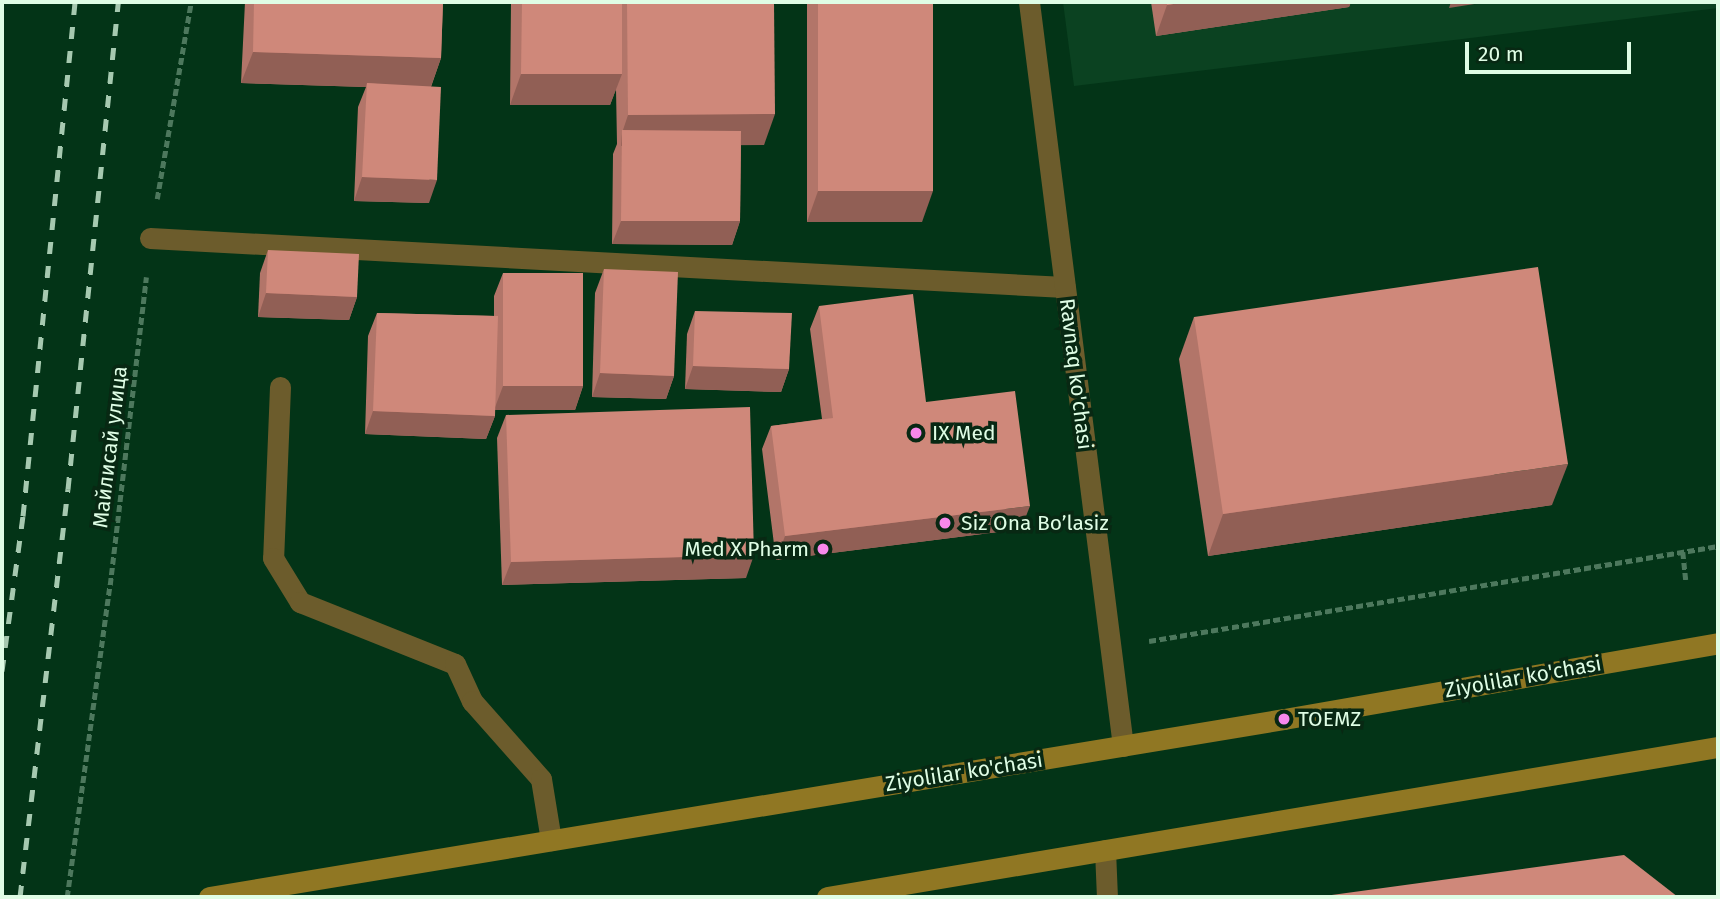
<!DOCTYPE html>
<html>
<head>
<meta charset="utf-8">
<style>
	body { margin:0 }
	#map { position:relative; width:1720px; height:899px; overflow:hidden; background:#033417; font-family:"Fira Sans",sans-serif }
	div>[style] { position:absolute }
	.built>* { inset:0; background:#0b4221 }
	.path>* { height:4.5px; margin-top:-2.25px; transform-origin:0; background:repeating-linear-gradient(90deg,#4d785d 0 7px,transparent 0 10.5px) }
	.lane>* { height:21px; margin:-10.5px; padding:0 10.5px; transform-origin:10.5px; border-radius:10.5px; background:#6c5c2c }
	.street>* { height:21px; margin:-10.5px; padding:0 10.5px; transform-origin:10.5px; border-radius:10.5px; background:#6c5c2c }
	.secondary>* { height:21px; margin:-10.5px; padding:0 10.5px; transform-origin:10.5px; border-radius:10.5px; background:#907723 }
	.rail>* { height:5px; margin-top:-2.5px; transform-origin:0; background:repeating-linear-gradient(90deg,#a6c9b0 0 12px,transparent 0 24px) }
	.wall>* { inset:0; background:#b27569 }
	.shaded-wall>* { inset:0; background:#915f55 }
	.building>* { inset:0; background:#cf887a }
	.dots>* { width:19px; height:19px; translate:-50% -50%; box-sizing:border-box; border:4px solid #082813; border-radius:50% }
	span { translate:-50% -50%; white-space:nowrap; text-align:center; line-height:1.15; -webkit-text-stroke:7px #082813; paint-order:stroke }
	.street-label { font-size:21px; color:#dffde5 }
	.poi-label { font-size:21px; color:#dffde5 }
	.left { translate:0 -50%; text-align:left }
	.right { translate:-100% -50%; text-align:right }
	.frame { position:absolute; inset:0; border:4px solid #dffde5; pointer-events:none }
	.scale { position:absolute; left:1465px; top:42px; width:166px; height:32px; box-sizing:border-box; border:4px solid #dffde5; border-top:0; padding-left:9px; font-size:21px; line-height:24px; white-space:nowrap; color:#dffde5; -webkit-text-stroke:5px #082813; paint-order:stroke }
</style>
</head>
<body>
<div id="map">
	<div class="built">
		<i style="clip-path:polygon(1063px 2px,1718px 2px,1718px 8px,1074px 86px)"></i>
	</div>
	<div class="path">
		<i style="left:157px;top:199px;width:200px;rotate:-80.2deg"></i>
		<i style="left:1683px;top:552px;width:28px;rotate:84deg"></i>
		<i style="left:1149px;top:641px;width:577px;rotate:-9.48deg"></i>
		<i style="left:67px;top:897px;width:315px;rotate:-82.2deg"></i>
		<i style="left:110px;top:585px;width:310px;rotate:-83.3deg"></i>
	</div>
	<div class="lane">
		<i style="left:150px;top:238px;width:916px;rotate:3.07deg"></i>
		<i style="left:280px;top:387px;width:171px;rotate:92.3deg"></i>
		<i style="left:273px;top:558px;width:52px;rotate:58.5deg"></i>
		<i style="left:300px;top:602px;width:167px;rotate:21.8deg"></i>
		<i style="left:455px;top:664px;width:41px;rotate:65.3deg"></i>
		<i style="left:472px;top:701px;width:104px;rotate:48.5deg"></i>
		<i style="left:541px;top:779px;width:62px;rotate:80.7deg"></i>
	</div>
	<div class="street">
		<i style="left:1029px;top:2px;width:750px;rotate:82.8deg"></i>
		<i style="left:1105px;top:850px;width:47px;rotate:87.6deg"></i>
	</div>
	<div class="secondary">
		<i style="left:209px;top:897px;width:1090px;rotate:-9.4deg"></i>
		<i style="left:1284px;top:719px;width:441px;rotate:-9.9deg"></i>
		<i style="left:827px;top:897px;width:904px;rotate:-9.56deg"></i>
	</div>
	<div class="rail">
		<i style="left:2px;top:671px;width:156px;rotate:-82.3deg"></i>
		<i style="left:23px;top:516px;width:517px;rotate:-84.22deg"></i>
		<i style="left:20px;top:897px;width:411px;rotate:-83.3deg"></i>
		<i style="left:68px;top:489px;width:490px;rotate:-84.1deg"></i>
	</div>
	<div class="wall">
		<i style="clip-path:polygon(245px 2px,443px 2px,441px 58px,431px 87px,429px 203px,354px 201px,358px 107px,366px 87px,241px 83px)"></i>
		<i style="clip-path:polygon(511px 2px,774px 2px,764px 145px,741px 145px,740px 221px,732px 245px,612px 244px,613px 154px,617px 144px,616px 89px,610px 105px,510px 105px)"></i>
		<i style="clip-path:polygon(807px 2px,933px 2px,922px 222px,807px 222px)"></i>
		<i style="clip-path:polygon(1151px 2px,1351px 2px,1349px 7px,1156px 36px)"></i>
		<i style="clip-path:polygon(268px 250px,357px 297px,349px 320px,258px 317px,260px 273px)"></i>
		<i style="clip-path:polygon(604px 269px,674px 376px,666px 399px,592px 397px,595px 293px)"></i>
		<i style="clip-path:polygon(503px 273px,583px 386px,575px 410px,495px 410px,495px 416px,486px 439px,365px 434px,368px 336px,377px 313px,494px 316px,494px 296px)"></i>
		<i style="clip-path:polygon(819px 306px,926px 402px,1021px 529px,776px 560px,762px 449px,771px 426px,822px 419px,810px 329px)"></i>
		<i style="clip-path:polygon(695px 311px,789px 369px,781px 392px,685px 389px,687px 334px)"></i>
		<i style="clip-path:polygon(1194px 317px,1552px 505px,1208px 556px,1179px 359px)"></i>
		<i style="clip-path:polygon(506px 415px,746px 578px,502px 585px,497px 438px)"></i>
	</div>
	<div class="shaded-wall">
		<i style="clip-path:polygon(1186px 2px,1351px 2px,1349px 7px,1156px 36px,1167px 5px)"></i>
		<i style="clip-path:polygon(1451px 2px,1487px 2px,1449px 8px)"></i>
		<i style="clip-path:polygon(253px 52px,441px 58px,430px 89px,367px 83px,366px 87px,241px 83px)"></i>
		<i style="clip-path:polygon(521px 74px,622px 74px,610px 105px,510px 105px)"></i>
		<i style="clip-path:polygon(775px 114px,764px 145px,621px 146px,622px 133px,628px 115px)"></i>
		<i style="clip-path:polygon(362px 177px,437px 180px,429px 203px,354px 201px)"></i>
		<i style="clip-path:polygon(818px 191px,933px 191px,922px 222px,807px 222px)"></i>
		<i style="clip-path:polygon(621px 221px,740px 221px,732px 245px,612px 244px)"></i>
		<i style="clip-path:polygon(266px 293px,357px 297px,349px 320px,258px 317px)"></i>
		<i style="clip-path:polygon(693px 366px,789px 369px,781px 392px,685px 389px)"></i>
		<i style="clip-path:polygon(600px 373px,674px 376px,666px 399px,592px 397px)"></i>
		<i style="clip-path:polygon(503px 386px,583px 386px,575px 410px,494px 410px)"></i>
		<i style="clip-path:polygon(373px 411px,495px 416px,486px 439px,365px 434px)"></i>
		<i style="clip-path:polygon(1568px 464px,1552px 505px,1208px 556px,1223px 514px)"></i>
		<i style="clip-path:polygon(1030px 506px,1021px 529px,776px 560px,785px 536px)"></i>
		<i style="clip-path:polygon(754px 555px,746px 578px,502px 585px,511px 562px)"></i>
	</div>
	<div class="building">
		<i style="clip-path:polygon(254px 2px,443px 2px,441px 58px,253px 52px)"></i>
		<i style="clip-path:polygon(522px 2px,622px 2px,622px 74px,521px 74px)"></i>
		<i style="clip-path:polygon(627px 2px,774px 2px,775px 114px,628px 115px)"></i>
		<i style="clip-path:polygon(818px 2px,933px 2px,933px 191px,818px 191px)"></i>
		<i style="clip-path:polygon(1167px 2px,1186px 2px,1167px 5px)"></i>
		<i style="clip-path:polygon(367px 83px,441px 87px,437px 180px,362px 177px)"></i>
		<i style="clip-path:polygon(622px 130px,741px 131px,740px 221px,621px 221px)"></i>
		<i style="clip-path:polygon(268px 250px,359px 254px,357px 297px,266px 293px)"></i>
		<i style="clip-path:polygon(1538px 267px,1568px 464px,1223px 514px,1194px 317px)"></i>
		<i style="clip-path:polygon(604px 269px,678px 272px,674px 376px,600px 373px)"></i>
		<i style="clip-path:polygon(503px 273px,583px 273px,583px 386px,503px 386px)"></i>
		<i style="clip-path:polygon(913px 294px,926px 402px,1015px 391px,1030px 506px,785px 536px,771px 426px,833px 418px,819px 306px)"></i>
		<i style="clip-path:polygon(695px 311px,792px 313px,789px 369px,693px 366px)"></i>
		<i style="clip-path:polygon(377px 313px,498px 316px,495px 416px,373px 411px)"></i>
		<i style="clip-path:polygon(750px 407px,754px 555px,511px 562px,506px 415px)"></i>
		<i style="clip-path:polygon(1624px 855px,1678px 897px,1317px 897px)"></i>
	</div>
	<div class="dots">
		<i style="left:916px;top:433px;background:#f888eb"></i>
		<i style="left:945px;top:523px;background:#f888eb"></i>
		<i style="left:823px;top:549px;background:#f888eb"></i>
		<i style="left:1284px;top:719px;background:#f888eb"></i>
	</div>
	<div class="street-label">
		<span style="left:1076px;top:374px;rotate:83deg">Ravnaq ko'chasi</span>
		<span style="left:110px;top:447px;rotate:-83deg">Майлисай улица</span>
		<span style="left:1523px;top:677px;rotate:-10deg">Ziyolilar ko'chasi</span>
		<span style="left:964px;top:772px;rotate:-9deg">Ziyolilar ko'chasi</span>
	</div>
	<div class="poi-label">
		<span class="left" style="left:932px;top:433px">IX Med</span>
		<span class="left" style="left:961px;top:523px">Siz Ona Bo’lasiz</span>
		<span class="right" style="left:809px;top:549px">Med X Pharm</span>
		<span class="left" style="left:1298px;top:719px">TOEMZ</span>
	</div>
	<div class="frame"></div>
	<div class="scale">20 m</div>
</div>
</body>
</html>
